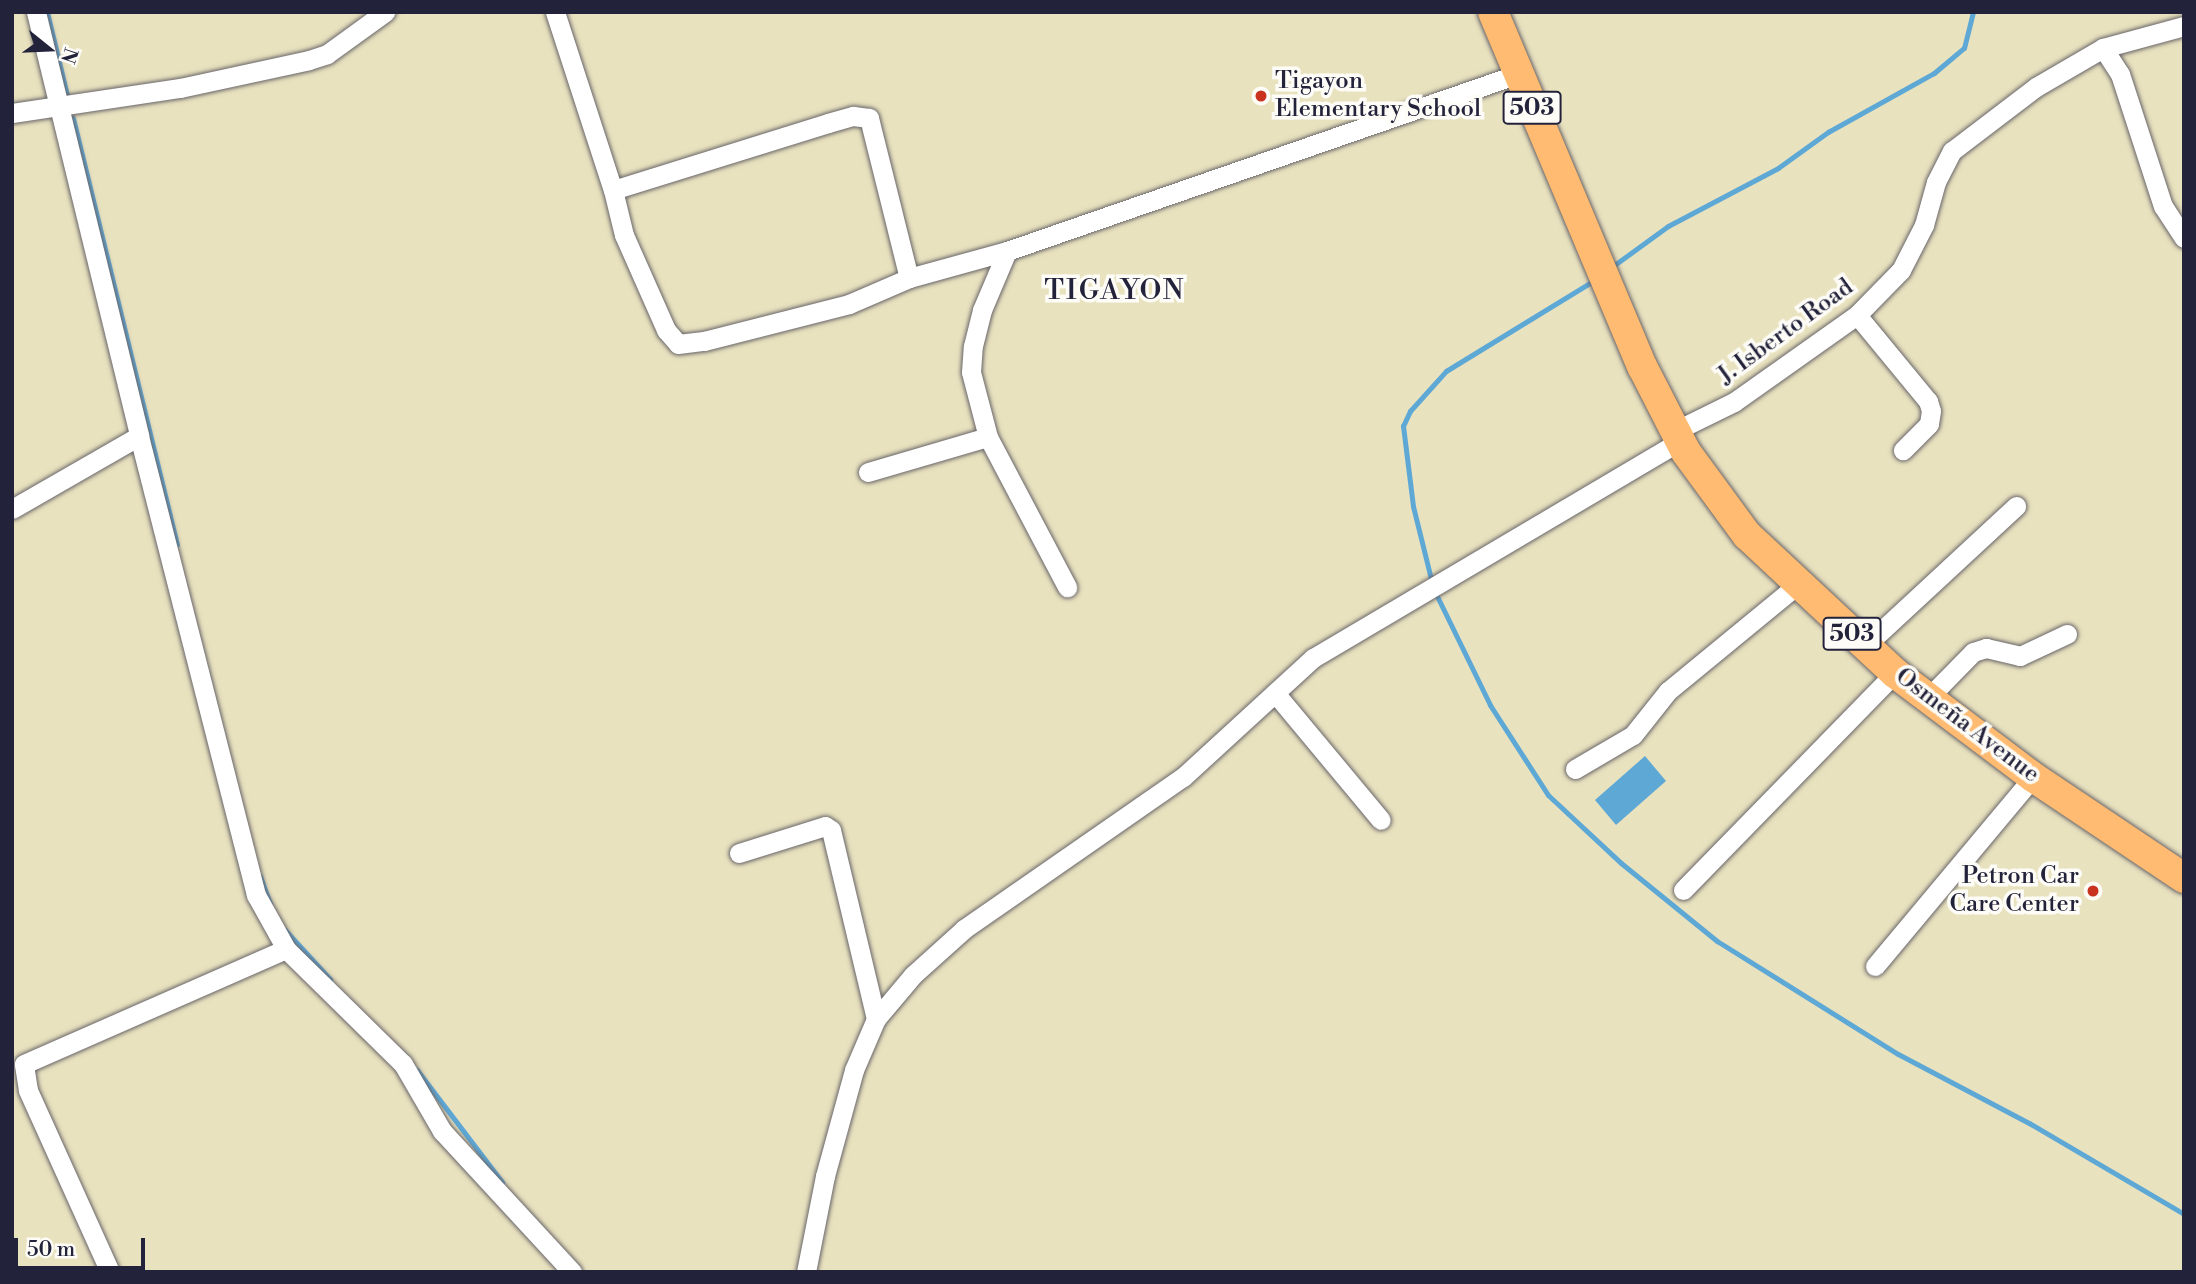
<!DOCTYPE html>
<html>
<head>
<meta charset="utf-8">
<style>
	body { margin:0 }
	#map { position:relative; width:2196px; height:1284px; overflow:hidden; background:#e9e2bf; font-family:"Libre Bodoni",serif }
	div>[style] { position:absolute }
	.water>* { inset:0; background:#5ea8d6 }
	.stream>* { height:5px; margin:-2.5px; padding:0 2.5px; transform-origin:2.5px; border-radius:2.5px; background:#5ea8d6 }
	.roads { filter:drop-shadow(0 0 2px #686569) drop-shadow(0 0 2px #686569) }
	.minor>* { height:19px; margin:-9.5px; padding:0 9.5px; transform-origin:9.5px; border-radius:9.5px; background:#fff }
	.primary>* { height:30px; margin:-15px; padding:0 15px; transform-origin:15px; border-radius:15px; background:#ffbb71 }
	.dots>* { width:19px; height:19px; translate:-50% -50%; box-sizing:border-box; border:4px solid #fdfcf7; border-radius:50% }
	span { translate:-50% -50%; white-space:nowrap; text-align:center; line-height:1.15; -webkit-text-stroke:7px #fdfcf7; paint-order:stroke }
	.shield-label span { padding:2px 5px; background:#fdfcf7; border:2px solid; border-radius:5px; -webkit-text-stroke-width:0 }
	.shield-label { font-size:23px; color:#22223b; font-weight:700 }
	.poi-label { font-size:24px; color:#22223b }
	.left { translate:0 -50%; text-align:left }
	.right { translate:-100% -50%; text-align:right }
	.street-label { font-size:24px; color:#22223b }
	.quarter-label { font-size:28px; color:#22223b; letter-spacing:2px }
	.frame { position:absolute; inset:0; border:14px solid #22223b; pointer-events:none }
	.north { position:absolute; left:14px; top:14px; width:70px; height:70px; -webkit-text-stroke:5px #fdfcf7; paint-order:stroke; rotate:108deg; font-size:19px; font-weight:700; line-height:28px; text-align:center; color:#22223b }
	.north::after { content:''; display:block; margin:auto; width:24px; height:32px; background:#22223b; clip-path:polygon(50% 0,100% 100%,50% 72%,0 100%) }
	.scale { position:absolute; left:14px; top:1238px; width:131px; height:32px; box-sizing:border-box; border:4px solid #22223b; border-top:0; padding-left:9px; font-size:21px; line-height:24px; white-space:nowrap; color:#22223b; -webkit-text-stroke:5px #fdfcf7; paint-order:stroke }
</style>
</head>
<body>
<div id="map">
	<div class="water">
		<i style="clip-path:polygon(1645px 756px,1666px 781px,1616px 825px,1595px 800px)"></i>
	</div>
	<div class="stream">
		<i style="left:47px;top:12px;width:85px;rotate:76.5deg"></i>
		<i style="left:73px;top:118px;width:439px;rotate:76.3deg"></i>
		<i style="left:1613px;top:266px;width:68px;rotate:-36deg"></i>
		<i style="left:1668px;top:226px;width:124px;rotate:-27.8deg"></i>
		<i style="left:1778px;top:168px;width:62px;rotate:-35.8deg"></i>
		<i style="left:1828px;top:132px;width:121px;rotate:-29.1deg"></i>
		<i style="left:1934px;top:73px;width:39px;rotate:-40deg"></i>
		<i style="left:1964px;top:48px;width:37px;rotate:-76deg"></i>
		<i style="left:1432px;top:583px;width:79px;rotate:-103.9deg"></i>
		<i style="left:1413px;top:506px;width:81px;rotate:-97.1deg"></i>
		<i style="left:1403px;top:426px;width:17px;rotate:-65deg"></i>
		<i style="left:1410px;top:411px;width:54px;rotate:-48deg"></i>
		<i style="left:1446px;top:371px;width:176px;rotate:-31.5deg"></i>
		<i style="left:1435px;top:592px;width:126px;rotate:64deg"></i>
		<i style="left:1490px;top:705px;width:107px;rotate:57.2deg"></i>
		<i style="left:1548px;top:795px;width:100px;rotate:43deg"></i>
		<i style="left:1621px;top:863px;width:124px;rotate:39.1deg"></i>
		<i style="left:1717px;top:941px;width:213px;rotate:32deg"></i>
		<i style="left:1898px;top:1054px;width:148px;rotate:27.8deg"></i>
		<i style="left:2029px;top:1123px;width:180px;rotate:30.4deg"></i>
		<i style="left:260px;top:876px;width:29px;rotate:70deg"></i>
		<i style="left:285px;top:930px;width:67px;rotate:47.4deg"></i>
		<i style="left:417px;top:1070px;width:141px;rotate:52.8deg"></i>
	</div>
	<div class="roads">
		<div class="minor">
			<i style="left:36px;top:12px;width:436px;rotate:76.3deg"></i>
			<i style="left:139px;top:436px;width:474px;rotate:75.7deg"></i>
			<i style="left:256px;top:895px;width:62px;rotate:60.9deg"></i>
			<i style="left:555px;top:12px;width:187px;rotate:72deg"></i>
			<i style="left:613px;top:190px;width:46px;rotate:76.3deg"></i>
			<i style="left:624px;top:235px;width:104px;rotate:66.1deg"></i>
			<i style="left:666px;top:330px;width:18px;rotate:49deg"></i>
			<i style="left:678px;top:344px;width:26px;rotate:-7deg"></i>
			<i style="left:704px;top:341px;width:150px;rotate:-14.3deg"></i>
			<i style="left:849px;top:304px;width:65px;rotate:-23.4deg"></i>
			<i style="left:909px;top:278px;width:102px;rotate:-15.4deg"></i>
			<i style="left:1007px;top:251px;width:541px;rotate:-19.11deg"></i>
			<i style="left:2103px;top:48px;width:31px;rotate:57deg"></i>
			<i style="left:2120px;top:74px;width:139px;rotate:72deg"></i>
			<i style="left:2163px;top:206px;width:38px;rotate:57deg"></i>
			<i style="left:12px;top:113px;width:170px;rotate:-8.5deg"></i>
			<i style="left:180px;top:88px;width:132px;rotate:-12.2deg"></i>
			<i style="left:309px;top:60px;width:19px;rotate:-18deg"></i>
			<i style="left:327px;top:54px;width:72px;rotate:-35.9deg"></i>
			<i style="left:613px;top:190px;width:225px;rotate:-17.3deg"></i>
			<i style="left:828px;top:123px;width:26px;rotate:-16deg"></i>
			<i style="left:853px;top:116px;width:16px;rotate:7deg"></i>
			<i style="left:869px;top:118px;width:165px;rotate:76deg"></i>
			<i style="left:1857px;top:315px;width:112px;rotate:50.5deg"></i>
			<i style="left:1928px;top:401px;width:10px;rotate:73deg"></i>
			<i style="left:1931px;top:411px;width:13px;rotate:99deg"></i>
			<i style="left:1929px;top:424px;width:37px;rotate:135deg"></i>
			<i style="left:1675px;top:431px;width:66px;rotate:-26.2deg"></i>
			<i style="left:1734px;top:402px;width:151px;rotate:-35.3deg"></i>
			<i style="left:1857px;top:315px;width:63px;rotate:-45.6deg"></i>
			<i style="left:1901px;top:270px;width:51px;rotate:-62.9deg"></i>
			<i style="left:1924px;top:225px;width:45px;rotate:-74.4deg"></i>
			<i style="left:1936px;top:182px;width:35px;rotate:-63deg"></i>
			<i style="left:1952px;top:151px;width:106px;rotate:-37.3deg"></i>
			<i style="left:2036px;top:87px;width:78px;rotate:-30.2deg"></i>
			<i style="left:2103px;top:48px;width:84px;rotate:-15.2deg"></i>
			<i style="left:988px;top:437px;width:170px;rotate:62.2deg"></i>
			<i style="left:868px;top:472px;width:125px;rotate:-16.3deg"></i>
			<i style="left:988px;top:437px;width:67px;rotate:-104.7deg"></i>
			<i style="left:971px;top:372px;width:26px;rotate:-86deg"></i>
			<i style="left:973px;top:346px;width:37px;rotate:-76deg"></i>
			<i style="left:982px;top:310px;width:64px;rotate:-67deg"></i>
			<i style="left:12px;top:509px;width:146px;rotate:-29.9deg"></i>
			<i style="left:1865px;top:646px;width:206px;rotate:-42.8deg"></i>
			<i style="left:1275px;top:693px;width:165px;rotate:50.2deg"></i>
			<i style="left:1928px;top:698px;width:64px;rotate:-45.6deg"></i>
			<i style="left:1973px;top:652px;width:14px;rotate:-17deg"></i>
			<i style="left:1986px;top:648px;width:35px;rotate:13deg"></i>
			<i style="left:2020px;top:656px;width:52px;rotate:-25.1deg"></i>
			<i style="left:1575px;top:769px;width:67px;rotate:-30.4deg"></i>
			<i style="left:1633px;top:735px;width:56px;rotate:-51.5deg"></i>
			<i style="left:1668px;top:691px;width:167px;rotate:-39.4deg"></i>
			<i style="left:739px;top:853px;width:90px;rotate:-17.4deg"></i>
			<i style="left:825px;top:826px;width:7px;rotate:34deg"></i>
			<i style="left:831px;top:830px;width:194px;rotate:76.6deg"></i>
			<i style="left:1683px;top:890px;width:303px;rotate:-45.7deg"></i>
			<i style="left:1875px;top:966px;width:246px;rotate:-50.1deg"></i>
			<i style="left:110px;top:1272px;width:200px;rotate:-114.3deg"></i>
			<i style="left:28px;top:1090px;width:26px;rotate:-99deg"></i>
			<i style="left:24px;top:1064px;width:286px;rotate:-23.7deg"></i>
			<i style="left:286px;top:949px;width:164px;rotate:44.5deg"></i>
			<i style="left:403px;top:1064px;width:78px;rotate:59.8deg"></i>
			<i style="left:442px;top:1131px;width:192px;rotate:47.3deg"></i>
			<i style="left:806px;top:1272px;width:98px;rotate:-78.8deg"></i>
			<i style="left:825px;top:1176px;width:110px;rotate:-74.7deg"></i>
			<i style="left:854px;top:1070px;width:56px;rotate:-66.7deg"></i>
			<i style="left:876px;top:1019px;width:57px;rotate:-49.9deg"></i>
			<i style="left:913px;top:975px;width:69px;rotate:-42deg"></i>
			<i style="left:964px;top:929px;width:267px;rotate:-34.8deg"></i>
			<i style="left:1183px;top:777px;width:176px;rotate:-42.5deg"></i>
			<i style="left:1313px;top:658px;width:426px;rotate:-30.6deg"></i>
		</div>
		<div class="primary">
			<i style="left:1493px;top:12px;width:386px;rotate:67.2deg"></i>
			<i style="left:1643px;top:368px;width:94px;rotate:62.9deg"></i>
			<i style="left:1686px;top:452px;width:103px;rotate:53.7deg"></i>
			<i style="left:1747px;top:535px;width:202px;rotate:43deg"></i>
			<i style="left:1895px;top:673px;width:173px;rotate:37deg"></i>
			<i style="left:2033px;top:777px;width:182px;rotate:33.8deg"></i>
		</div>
	</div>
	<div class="dots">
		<i style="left:1261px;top:96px;background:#c8321e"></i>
		<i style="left:2093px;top:891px;background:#c8321e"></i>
	</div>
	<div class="shield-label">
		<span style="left:1532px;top:108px">503</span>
		<span style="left:1852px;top:634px">503</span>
	</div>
	<div class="poi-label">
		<span class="left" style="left:1275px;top:96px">Tigayon<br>Elementary School</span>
		<span class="right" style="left:2079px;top:891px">Petron Car<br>Care Center</span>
	</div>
	<div class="street-label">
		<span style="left:1786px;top:332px;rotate:-36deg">J. Isberto Road</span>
		<span style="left:1967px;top:726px;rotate:37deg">Osmeña Avenue</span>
	</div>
	<div class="quarter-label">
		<span style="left:1115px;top:291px">TIGAYON</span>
	</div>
	<div class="frame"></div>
	<div class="north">N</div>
	<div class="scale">50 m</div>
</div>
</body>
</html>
